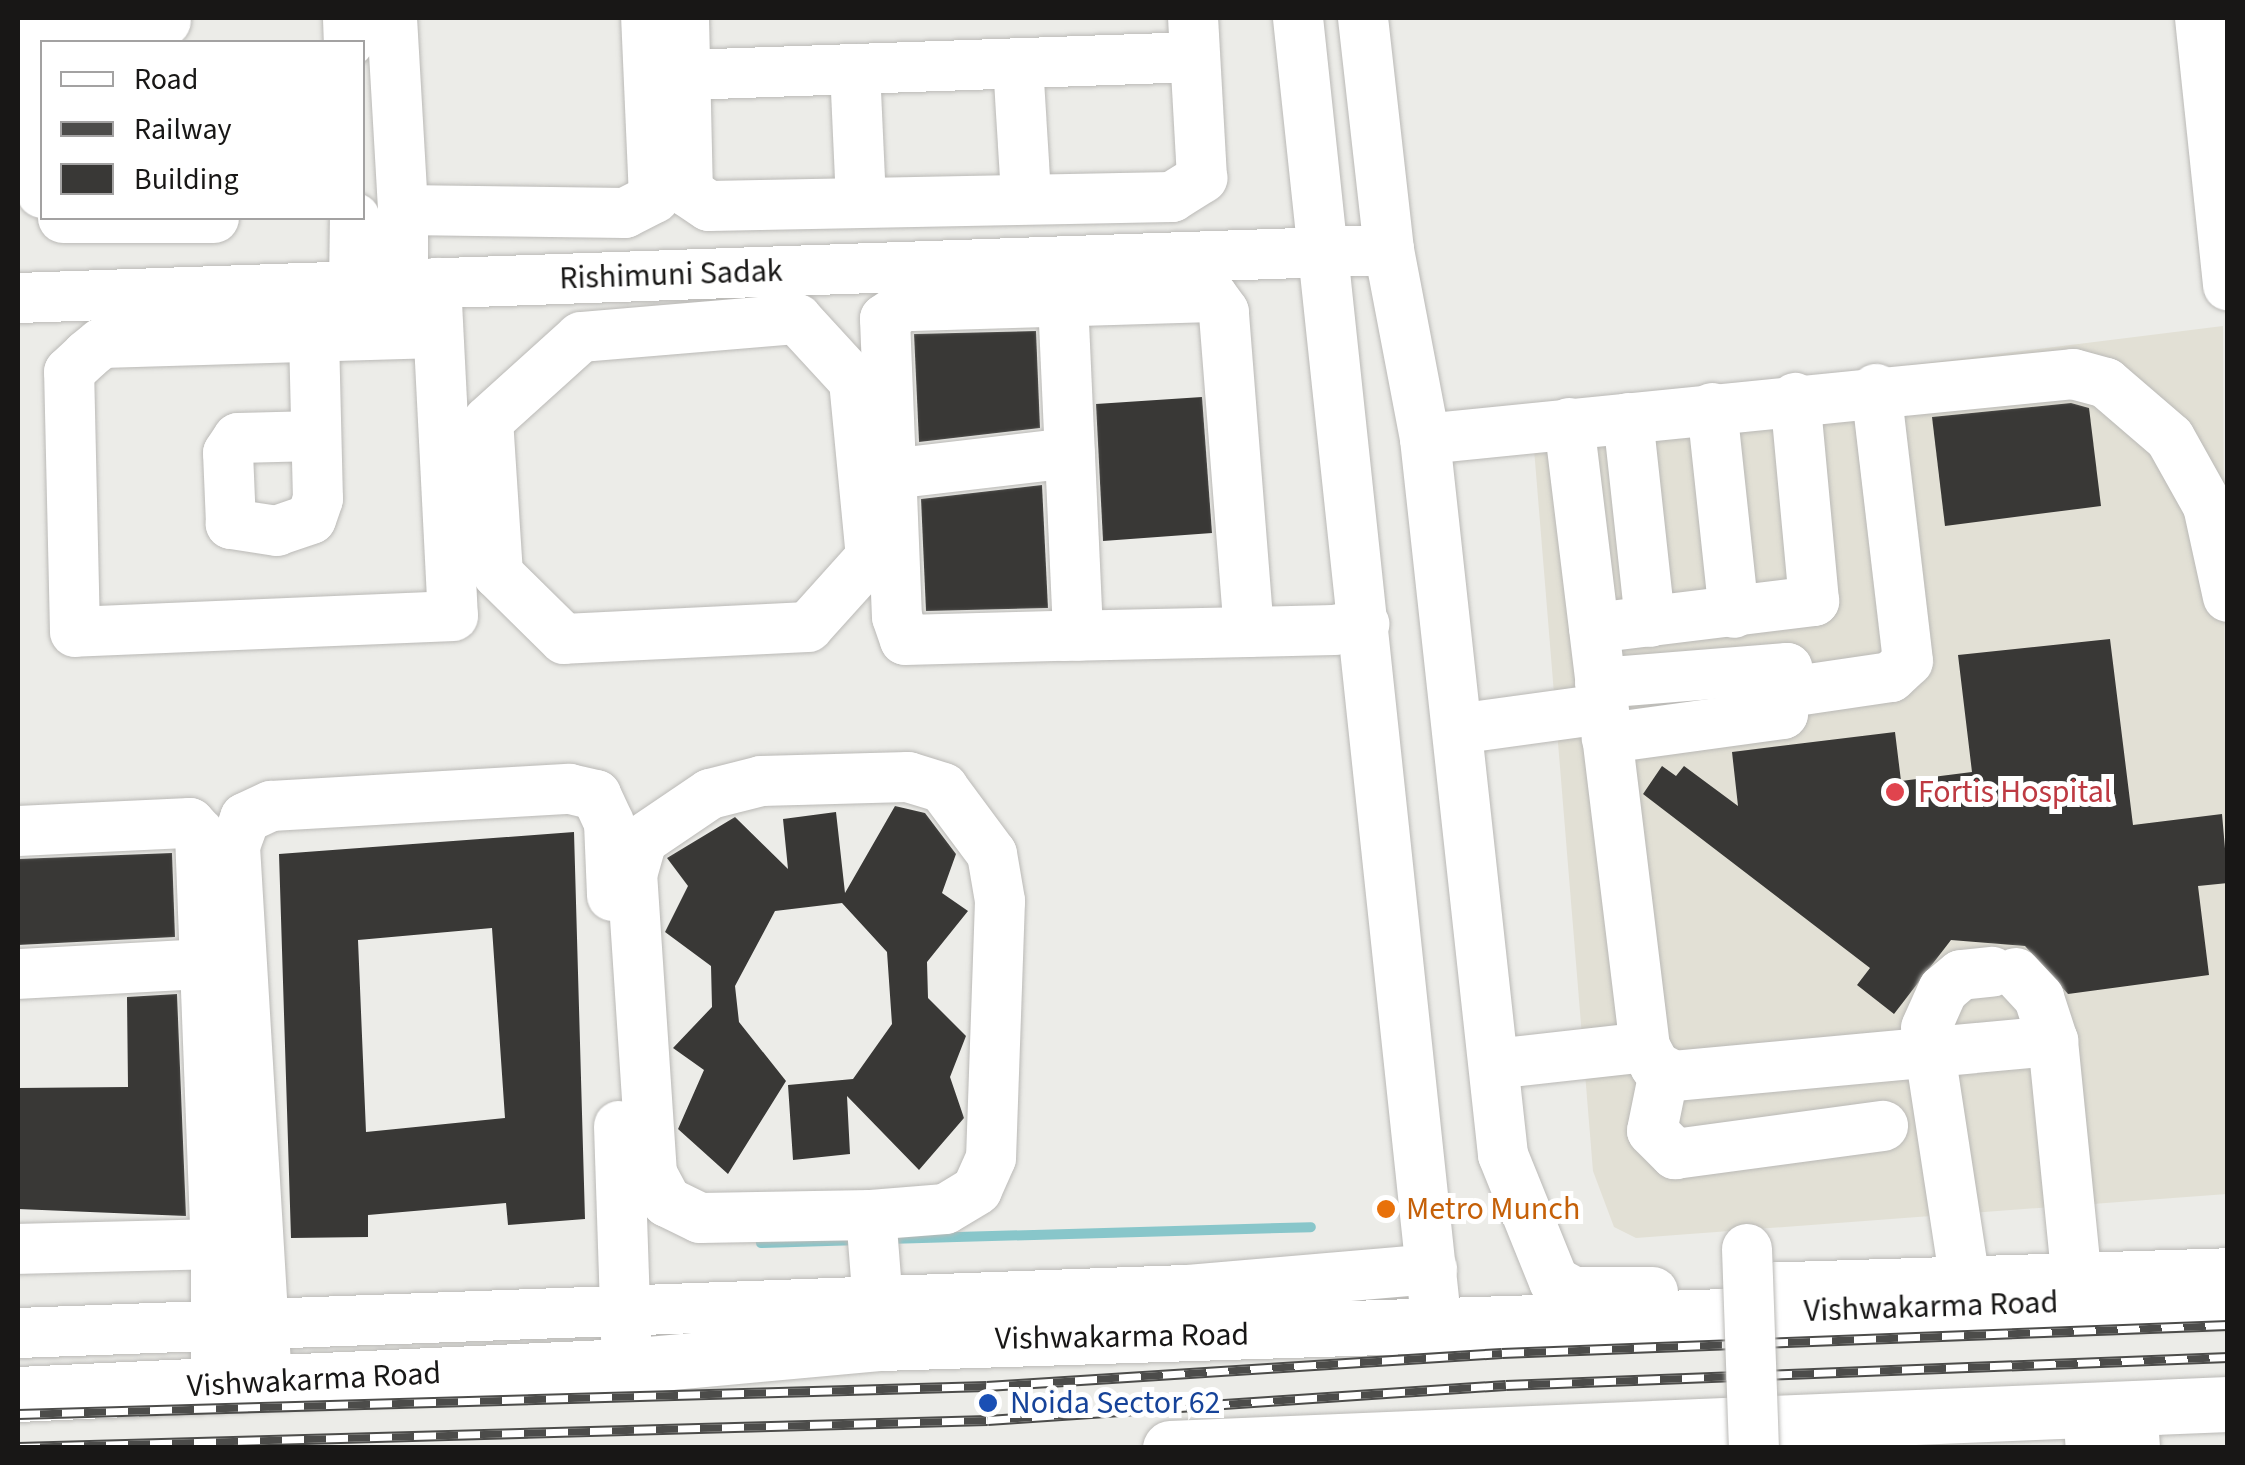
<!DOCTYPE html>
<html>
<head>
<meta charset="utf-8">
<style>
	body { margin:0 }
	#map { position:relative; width:2245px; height:1465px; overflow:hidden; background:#ecece8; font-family:"Source Sans 3",sans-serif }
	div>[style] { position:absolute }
	.built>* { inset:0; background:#e2e0d5 }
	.stream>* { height:10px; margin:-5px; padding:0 5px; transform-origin:5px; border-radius:5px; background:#88c6ca }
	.building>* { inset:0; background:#393836 }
	.roads { filter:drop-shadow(0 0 2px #bab9b6) drop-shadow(0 0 2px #bab9b6) }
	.minor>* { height:50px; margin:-25px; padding:0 25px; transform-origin:25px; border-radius:25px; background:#fff }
	.major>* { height:55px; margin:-27.5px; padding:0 27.5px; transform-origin:27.5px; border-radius:27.5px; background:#fff }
	.rail>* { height:11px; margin-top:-5.5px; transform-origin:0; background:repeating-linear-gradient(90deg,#fff 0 22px,#4c4c4a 0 44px); box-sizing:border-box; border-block:2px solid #4c4c4a }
	.bridges { filter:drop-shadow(0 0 2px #bab9b6) drop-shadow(0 0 2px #bab9b6) }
	.minor-bridge>* { height:50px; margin:-25px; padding:0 25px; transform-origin:25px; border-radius:25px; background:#fff }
	.dots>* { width:28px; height:28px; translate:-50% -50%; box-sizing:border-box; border:5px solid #fff; border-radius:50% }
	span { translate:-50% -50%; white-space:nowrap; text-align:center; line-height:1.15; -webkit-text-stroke:10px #fff; paint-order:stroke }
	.street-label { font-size:32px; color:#181716 }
	.health-label { font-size:32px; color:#be3a42 }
	.left { translate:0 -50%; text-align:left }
	.food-label { font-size:32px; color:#c56008 }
	.transit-label { font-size:32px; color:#164399 }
	.frame { position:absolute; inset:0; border:20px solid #181716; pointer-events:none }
	.legend { position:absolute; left:40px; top:40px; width:325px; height:180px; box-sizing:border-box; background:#fff; border:2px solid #a3a2a2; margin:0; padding:12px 18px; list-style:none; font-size:30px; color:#181716 }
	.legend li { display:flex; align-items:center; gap:20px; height:50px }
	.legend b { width:50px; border:2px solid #a3a2a2 }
</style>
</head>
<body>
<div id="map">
	<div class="built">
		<i style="clip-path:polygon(2223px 326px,2227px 1194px,1636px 1238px,1614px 1227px,1593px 1171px,1531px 412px)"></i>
	</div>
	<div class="stream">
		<i style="left:887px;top:1239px;width:424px;rotate:-1.6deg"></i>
		<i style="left:761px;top:1243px;width:99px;rotate:-1.7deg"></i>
	</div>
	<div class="building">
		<i style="clip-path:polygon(1036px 331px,1040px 428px,919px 442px,914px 334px)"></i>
		<i style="clip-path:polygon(1202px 397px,1212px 533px,1103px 541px,1096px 404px)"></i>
		<i style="clip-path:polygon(2071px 403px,2089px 408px,2101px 506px,1945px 526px,1932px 417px)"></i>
		<i style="clip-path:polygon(1042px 485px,1048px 608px,926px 611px,921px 499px)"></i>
		<i style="clip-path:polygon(2110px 639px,2133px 825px,2222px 814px,2228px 883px,2198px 886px,2209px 975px,2068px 994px,2025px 946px,1951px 940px,1894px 1014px,1857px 985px,1870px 968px,1643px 794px,1662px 766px,1676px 776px,1684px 766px,1738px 806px,1732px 752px,1895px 732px,1901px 781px,1972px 772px,1958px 655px)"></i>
		<i style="clip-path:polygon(895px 806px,925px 813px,956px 854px,942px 893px,968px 911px,927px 962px,928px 998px,966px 1036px,950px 1077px,964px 1118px,919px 1170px,847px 1096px,850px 1154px,793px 1160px,788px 1085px,853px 1079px,892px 1024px,887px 952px,842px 903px,775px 911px,735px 986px,739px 1022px,786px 1081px,728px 1174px,678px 1129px,704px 1070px,673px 1048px,712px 1007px,711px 966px,665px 932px,688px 886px,667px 858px,735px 817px,788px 869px,783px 819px,836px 812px,845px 893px)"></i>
		<i style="clip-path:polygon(evenodd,574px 832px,585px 1219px,508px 1225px,506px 1203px,368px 1215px,368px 1237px,291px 1238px,279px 854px,574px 832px,492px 928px,505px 1118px,366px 1132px,358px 940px,492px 928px)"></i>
		<i style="clip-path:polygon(172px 853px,175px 937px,18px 945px,18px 859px)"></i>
		<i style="clip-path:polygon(177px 994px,186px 1216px,18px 1209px,18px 1088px,128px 1087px,127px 997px)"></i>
	</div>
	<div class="roads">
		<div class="minor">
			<i style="left:38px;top:18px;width:175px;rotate:88.7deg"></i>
			<i style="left:348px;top:18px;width:24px;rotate:88deg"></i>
			<i style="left:392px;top:18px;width:192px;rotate:86.7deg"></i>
			<i style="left:684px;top:18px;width:174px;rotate:88.7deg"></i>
			<i style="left:688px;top:192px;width:25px;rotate:34deg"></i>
			<i style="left:709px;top:206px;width:463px;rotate:-1.1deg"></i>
			<i style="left:1172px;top:197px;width:36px;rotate:-32deg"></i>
			<i style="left:1202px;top:178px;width:160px;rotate:-93.2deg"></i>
			<i style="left:1298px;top:18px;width:1289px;rotate:83.94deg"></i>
			<i style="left:1363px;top:18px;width:233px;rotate:83.6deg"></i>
			<i style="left:1389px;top:250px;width:192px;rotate:79.2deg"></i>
			<i style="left:1425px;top:439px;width:720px;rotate:83.78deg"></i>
			<i style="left:1503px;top:1155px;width:136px;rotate:68deg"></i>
			<i style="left:1554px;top:1281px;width:23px;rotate:29deg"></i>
			<i style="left:1574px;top:1292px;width:79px"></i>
			<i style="left:2200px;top:18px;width:269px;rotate:84deg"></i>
			<i style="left:38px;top:38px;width:129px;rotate:-7.6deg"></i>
			<i style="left:1018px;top:64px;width:131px;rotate:86.5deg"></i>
			<i style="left:855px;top:69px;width:130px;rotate:87.4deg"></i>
			<i style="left:685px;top:75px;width:510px;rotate:-2.02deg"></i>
			<i style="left:63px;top:218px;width:151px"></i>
			<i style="left:436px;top:283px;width:333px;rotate:87.1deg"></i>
			<i style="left:453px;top:616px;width:378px;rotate:177.6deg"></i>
			<i style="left:75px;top:632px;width:260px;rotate:-91.3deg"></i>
			<i style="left:69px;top:372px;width:25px;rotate:-43deg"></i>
			<i style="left:87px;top:355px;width:19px;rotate:-39deg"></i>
			<i style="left:102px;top:343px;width:335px;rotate:-1.7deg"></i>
			<i style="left:403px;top:284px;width:74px;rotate:-90deg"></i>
			<i style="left:403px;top:210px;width:222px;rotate:0.8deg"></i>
			<i style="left:625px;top:213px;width:33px;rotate:-27deg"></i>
			<i style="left:654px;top:198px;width:180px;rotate:-92.5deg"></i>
			<i style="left:354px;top:286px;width:68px;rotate:-89.2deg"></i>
			<i style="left:18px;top:298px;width:1372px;rotate:-2.01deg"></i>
			<i style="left:1063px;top:301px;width:335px;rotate:87.4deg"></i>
			<i style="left:797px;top:319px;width:84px;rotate:47.4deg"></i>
			<i style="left:854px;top:381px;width:177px;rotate:84.5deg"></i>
			<i style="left:871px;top:557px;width:94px;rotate:132deg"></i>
			<i style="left:808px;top:627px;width:244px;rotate:177.2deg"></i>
			<i style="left:564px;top:639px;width:93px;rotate:-135.4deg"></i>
			<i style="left:498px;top:574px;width:153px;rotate:-93.7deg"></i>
			<i style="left:488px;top:421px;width:125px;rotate:-42.1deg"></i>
			<i style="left:581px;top:337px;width:217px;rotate:-4.8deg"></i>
			<i style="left:314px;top:337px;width:162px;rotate:88.6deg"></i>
			<i style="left:318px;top:499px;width:21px;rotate:109deg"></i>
			<i style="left:311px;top:519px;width:36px;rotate:161deg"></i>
			<i style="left:277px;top:531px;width:47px;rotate:-171.3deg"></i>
			<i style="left:231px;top:524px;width:71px;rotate:-92.4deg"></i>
			<i style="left:228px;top:453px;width:18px;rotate:-56deg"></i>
			<i style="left:238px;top:438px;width:78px;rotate:-1.5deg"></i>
			<i style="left:1712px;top:408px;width:206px;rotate:83.9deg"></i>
			<i style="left:1628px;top:418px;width:205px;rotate:83.8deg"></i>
			<i style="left:1569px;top:423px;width:629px;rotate:83.06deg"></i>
			<i style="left:1645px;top:1047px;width:21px;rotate:62deg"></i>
			<i style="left:1655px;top:1066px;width:21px;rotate:28deg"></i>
			<i style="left:1674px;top:1076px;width:381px;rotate:-5.3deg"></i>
			<i style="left:1425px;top:439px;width:651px;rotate:-5.73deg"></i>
			<i style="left:2073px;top:374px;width:34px;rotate:15deg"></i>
			<i style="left:2106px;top:383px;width:84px;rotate:40.7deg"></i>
			<i style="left:2170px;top:438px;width:78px;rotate:60.8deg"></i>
			<i style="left:2208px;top:506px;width:93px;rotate:77.6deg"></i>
			<i style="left:891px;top:474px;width:180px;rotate:-6.7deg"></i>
			<i style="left:1594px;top:628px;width:222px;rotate:-7deg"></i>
			<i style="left:1814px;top:601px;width:204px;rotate:-95.3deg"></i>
			<i style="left:1249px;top:632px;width:321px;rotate:-94.5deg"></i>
			<i style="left:1224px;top:312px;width:19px;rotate:-126deg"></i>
			<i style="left:1213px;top:297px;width:309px;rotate:178.3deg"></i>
			<i style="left:904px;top:306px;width:23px;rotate:146deg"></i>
			<i style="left:885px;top:319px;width:298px;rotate:87.7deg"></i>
			<i style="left:897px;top:617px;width:24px;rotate:71deg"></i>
			<i style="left:905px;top:640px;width:158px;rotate:-1.5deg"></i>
			<i style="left:1063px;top:636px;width:186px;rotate:-1.2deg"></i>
			<i style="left:1249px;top:632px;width:85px;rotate:-1.3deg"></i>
			<i style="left:1334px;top:630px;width:31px;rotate:-11deg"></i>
			<i style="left:1600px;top:683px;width:188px;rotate:-4.6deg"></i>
			<i style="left:1787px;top:668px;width:46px;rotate:95deg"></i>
			<i style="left:1783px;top:714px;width:178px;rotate:172.2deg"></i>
			<i style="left:1789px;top:692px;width:103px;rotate:-8.4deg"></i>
			<i style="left:1891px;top:677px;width:23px;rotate:-43deg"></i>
			<i style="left:1908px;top:661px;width:274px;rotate:-96.7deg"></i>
			<i style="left:1457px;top:729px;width:147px;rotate:-7.8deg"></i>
			<i style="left:18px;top:831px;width:172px;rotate:-2.7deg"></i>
			<i style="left:190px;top:823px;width:15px;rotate:48deg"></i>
			<i style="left:200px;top:834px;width:410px;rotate:87.8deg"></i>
			<i style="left:216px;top:1244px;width:198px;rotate:178.6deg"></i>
			<i style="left:2016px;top:973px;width:34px;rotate:47deg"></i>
			<i style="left:2039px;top:998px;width:45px;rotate:72deg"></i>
			<i style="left:2053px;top:1041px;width:262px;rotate:84.3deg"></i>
			<i style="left:18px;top:974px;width:186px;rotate:-3.1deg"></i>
			<i style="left:1494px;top:1064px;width:152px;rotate:-6.4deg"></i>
			<i style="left:1664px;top:1072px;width:60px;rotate:101.5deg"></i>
			<i style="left:1652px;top:1131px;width:33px;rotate:45deg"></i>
			<i style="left:1675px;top:1154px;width:210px;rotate:-7.7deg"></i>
			<i style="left:619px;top:1126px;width:240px;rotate:88.1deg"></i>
			<i style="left:871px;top:1215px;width:171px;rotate:179deg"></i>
			<i style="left:700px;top:1218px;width:37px;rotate:-154deg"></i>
			<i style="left:667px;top:1202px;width:32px;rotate:-118deg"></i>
			<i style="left:652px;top:1174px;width:300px;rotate:-93.8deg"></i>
			<i style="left:632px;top:875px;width:36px;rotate:-74deg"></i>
			<i style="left:642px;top:840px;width:82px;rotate:-34.1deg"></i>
			<i style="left:710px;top:794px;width:53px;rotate:-14.3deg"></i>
			<i style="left:761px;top:781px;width:147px;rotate:-1.6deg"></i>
			<i style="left:908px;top:777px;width:37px;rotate:17deg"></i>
			<i style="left:943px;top:788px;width:82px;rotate:53.4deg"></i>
			<i style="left:992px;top:854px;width:48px;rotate:80.3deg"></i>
			<i style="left:1000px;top:901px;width:257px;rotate:92deg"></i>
			<i style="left:991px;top:1158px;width:35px;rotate:114deg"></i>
			<i style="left:977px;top:1190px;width:37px;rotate:149deg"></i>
			<i style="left:945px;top:1209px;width:74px;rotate:175.4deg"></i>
			<i style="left:871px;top:1215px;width:128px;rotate:85.5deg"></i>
			<i style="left:216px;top:1244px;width:116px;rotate:90deg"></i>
			<i style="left:1758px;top:1288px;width:470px;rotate:-1.8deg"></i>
			<i style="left:1969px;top:1308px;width:283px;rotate:-98.7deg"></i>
			<i style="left:1926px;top:1028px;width:42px;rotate:-65.9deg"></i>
			<i style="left:1943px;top:990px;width:23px;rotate:-40deg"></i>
			<i style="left:1961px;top:975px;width:31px;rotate:-6deg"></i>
			<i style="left:18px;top:1333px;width:1170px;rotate:-2.11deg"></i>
			<i style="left:1187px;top:1290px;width:246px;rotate:-4.9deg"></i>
			<i style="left:267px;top:1382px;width:537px;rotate:-93.42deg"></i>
			<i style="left:235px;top:846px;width:30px;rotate:-70deg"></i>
			<i style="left:245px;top:818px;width:29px;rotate:-25deg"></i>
			<i style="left:271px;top:806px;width:299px;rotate:-3.3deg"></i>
			<i style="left:570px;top:789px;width:27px;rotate:13deg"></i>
			<i style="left:596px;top:795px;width:31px;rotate:65deg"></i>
			<i style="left:609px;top:823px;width:73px;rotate:87.6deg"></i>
			<i style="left:2132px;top:1407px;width:41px;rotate:85.8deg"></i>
			<i style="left:2088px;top:1409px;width:39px;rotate:86deg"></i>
		</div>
		<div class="major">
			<i style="left:18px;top:1394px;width:610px;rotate:-2.63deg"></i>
			<i style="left:627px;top:1366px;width:255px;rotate:-5.2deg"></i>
			<i style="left:881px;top:1343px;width:1348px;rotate:-1.83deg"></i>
			<i style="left:1170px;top:1448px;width:1059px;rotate:-2.38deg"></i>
		</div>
	</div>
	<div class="rail">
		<i style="left:18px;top:1414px;width:969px;rotate:-1.66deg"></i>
		<i style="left:987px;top:1386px;width:516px;rotate:-3.67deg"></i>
		<i style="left:1502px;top:1353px;width:727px;rotate:-2.21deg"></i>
		<i style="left:18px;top:1447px;width:970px;rotate:-1.59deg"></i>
		<i style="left:988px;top:1420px;width:519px;rotate:-3.87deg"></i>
		<i style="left:1506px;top:1385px;width:723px;rotate:-2.22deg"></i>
	</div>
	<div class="bridges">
		<div class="minor-bridge">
			<i style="left:1747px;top:1249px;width:199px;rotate:88deg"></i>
		</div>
	</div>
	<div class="dots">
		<i style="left:1895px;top:792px;background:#e0444e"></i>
		<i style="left:1386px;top:1209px;background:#e8710a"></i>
		<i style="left:988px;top:1403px;background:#1a4fb4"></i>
	</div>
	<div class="street-label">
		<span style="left:671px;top:275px;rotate:-2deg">Rishimuni Sadak</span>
		<span style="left:1931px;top:1307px;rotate:-2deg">Vishwakarma Road</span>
		<span style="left:1122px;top:1337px;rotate:-1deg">Vishwakarma Road</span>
		<span style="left:314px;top:1380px;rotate:-3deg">Vishwakarma Road</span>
	</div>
	<div class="health-label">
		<span class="left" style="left:1918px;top:792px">Fortis Hospital</span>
	</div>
	<div class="food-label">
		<span class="left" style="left:1406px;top:1209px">Metro Munch</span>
	</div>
	<div class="transit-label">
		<span class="left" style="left:1010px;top:1403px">Noida Sector 62</span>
	</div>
	<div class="frame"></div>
	<ul class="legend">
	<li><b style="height:12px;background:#fff"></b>Road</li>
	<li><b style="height:12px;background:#4c4c4a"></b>Railway</li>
	<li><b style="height:28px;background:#393836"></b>Building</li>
	</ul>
</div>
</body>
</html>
